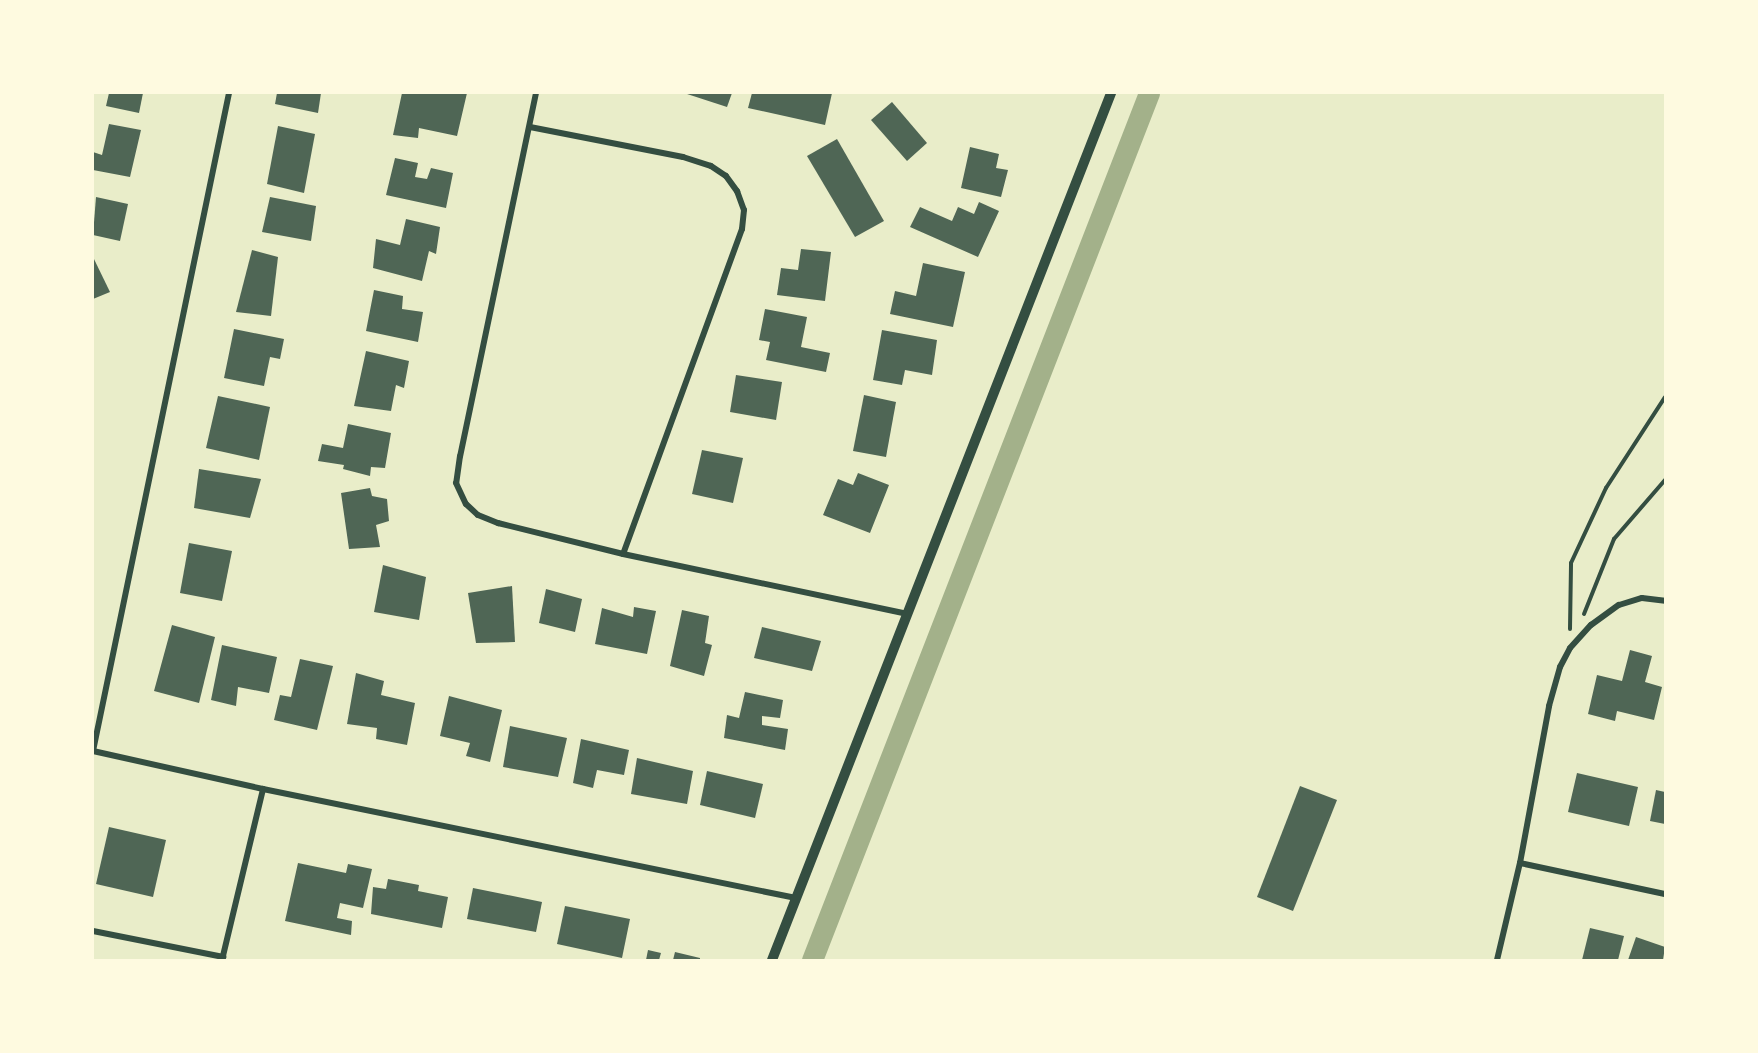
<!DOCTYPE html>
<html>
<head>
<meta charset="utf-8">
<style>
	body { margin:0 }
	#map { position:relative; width:1758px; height:1053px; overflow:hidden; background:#e9edc9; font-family:"Fira Sans",sans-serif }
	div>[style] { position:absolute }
	.canal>* { height:21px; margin:-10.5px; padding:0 10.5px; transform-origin:10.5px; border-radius:10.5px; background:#a3b18a }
	.building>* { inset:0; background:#4f6655 }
	.path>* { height:4px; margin:-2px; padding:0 2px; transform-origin:2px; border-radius:2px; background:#344e41 }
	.minor>* { height:6px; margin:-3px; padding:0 3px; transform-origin:3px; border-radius:3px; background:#344e41 }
	.tertiary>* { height:10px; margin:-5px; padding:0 5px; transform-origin:5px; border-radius:5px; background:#344e41 }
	span { translate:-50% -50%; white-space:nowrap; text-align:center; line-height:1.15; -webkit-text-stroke:4.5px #fefae0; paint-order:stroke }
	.frame { position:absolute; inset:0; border:94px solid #fefae0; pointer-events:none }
</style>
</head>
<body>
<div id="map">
	<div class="canal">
		<i style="left:812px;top:960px;width:930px;rotate:-68.76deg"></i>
	</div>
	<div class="building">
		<i style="clip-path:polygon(109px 93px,143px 93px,139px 113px,106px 106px)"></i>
		<i style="clip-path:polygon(277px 93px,321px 93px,318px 113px,275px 104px)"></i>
		<i style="clip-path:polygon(402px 93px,467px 93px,457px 136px,419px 128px,418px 138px,393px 135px)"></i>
		<i style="clip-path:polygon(684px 93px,732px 93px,727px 107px)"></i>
		<i style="clip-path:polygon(752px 93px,832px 93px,825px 125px,748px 108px)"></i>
		<i style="clip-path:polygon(892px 102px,927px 143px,907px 161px,871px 120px)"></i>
		<i style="clip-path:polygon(109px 124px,141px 130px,130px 177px,93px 170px,93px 152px,102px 155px)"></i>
		<i style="clip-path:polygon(278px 126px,315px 134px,304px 193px,267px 184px)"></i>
		<i style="clip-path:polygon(837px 139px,884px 221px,855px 237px,807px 156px)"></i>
		<i style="clip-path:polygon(970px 147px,999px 154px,996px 168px,1008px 170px,1001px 197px,961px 188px)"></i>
		<i style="clip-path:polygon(395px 158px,418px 163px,415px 177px,427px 179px,431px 168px,453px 173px,446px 208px,386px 195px)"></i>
		<i style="clip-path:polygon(96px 197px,128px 204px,120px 241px,93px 235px)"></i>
		<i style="clip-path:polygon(270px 197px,316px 206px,311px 241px,262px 232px)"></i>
		<i style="clip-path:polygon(979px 202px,999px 211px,978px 257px,910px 227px,920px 207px,952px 221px,958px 207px,974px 214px)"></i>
		<i style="clip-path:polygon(406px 219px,440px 227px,436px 254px,429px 251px,422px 281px,373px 268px,376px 239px,400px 245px)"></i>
		<i style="clip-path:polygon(801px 249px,831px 252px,825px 301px,777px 295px,781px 268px,798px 270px)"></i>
		<i style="clip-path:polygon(252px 250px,278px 257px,271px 316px,236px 312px)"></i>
		<i style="clip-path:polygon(93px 257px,110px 292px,93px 299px)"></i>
		<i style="clip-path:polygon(923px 263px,965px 272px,953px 327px,890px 314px,895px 291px,916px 296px)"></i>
		<i style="clip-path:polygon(374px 290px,403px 296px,402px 309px,423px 312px,418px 342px,366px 331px)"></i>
		<i style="clip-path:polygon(765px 309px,807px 317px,801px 347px,830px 353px,826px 372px,766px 360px,770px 342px,759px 340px)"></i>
		<i style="clip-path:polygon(234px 329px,284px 339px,280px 359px,270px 357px,264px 386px,224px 378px)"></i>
		<i style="clip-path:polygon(882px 330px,937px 340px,932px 375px,905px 370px,902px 385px,873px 380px)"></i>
		<i style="clip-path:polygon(366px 351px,409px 361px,404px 388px,396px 385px,391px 411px,354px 406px)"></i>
		<i style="clip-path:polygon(736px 375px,782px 382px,776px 420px,730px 412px)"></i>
		<i style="clip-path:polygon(864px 395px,896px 402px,886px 457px,853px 451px)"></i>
		<i style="clip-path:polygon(218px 396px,270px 407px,259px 460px,206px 448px)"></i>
		<i style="clip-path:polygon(348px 424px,391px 433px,385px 468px,371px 467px,370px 476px,343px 469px,344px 465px,318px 461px,322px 444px,343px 448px)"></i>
		<i style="clip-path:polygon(702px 450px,743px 458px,733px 503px,692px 494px)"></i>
		<i style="clip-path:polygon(199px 469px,261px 479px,250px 518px,194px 508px)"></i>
		<i style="clip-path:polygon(858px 473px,889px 485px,870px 533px,823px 515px,838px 479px,853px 485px)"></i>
		<i style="clip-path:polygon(370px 488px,372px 496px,387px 499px,389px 521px,376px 525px,380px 547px,349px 549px,341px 493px)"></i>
		<i style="clip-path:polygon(189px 543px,232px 551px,222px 601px,180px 593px)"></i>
		<i style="clip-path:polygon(383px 565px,426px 577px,419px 620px,374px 612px)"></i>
		<i style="clip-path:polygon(512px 586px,515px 642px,476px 643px,468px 593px)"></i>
		<i style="clip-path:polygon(546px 589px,582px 599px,575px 632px,539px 623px)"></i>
		<i style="clip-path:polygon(634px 607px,656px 611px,647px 654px,595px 644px,602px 608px,633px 617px)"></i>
		<i style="clip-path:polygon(682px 610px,709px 616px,705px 643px,712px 645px,704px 676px,670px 666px)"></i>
		<i style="clip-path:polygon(172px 625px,215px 637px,199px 703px,154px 691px)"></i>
		<i style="clip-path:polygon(762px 627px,821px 641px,812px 671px,754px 658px)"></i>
		<i style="clip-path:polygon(222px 645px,277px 657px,269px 693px,238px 687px,236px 706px,211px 700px)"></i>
		<i style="clip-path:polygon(1630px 650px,1652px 656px,1645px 682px,1662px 687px,1654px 720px,1617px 711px,1615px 721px,1588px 714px,1597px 675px,1622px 681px)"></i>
		<i style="clip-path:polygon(300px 659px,333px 666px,317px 730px,274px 720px,280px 695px,291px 697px)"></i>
		<i style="clip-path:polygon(356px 673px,384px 681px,381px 695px,415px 703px,407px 745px,376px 739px,377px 728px,347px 724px)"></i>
		<i style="clip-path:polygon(745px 692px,783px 700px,780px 718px,762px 716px,762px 725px,788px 729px,785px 750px,724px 738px,727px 715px,739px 718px)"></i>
		<i style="clip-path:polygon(449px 696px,502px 710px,490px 762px,466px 756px,470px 743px,440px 736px)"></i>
		<i style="clip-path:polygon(510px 726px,567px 738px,558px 777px,503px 767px)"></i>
		<i style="clip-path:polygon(581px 739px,629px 750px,624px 775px,597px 770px,593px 788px,573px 783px)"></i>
		<i style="clip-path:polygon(637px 758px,693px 771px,687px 804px,631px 794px)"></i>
		<i style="clip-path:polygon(707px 771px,763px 784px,755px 818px,700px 805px)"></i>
		<i style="clip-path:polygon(1577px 773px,1638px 787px,1629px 826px,1568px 812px)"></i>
		<i style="clip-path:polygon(1300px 786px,1337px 800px,1293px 911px,1257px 897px)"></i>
		<i style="clip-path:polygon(1656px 790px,1665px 792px,1665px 824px,1650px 821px)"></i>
		<i style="clip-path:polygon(109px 827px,166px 840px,153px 897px,96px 884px)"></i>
		<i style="clip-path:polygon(298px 863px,346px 873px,348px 864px,372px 869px,363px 908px,340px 903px,337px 918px,352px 921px,351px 935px,285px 921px)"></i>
		<i style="clip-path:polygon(388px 879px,419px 885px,418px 891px,448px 897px,442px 928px,371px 914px,373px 887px,386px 889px)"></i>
		<i style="clip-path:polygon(473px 888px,542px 902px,536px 932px,467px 919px)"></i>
		<i style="clip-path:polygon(565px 906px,630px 919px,622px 958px,557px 944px)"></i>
		<i style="clip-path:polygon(1590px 928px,1624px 936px,1618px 960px,1582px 960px)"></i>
		<i style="clip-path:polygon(1636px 937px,1665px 947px,1663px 960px,1628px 960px)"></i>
		<i style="clip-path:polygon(648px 950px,661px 953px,659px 960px,646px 960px)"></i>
		<i style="clip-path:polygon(675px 952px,700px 958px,700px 960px,673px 960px)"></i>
	</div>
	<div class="path">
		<i style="left:1584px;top:614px;width:81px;rotate:-68.2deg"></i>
		<i style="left:1614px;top:539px;width:78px;rotate:-49.2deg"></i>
		<i style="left:1570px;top:629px;width:66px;rotate:-89.1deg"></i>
		<i style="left:1571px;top:563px;width:83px;rotate:-65deg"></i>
		<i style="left:1606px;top:488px;width:108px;rotate:-57deg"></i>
	</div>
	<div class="minor">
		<i style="left:536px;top:93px;width:371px;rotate:101.8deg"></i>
		<i style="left:460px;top:456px;width:27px;rotate:98deg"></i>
		<i style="left:456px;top:483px;width:23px;rotate:65deg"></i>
		<i style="left:466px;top:504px;width:16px;rotate:43deg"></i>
		<i style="left:478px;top:515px;width:22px;rotate:22deg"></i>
		<i style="left:498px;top:523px;width:129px;rotate:13.9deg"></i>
		<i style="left:623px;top:554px;width:291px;rotate:11.9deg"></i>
		<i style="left:530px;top:127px;width:156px;rotate:11.1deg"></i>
		<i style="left:683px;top:157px;width:29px;rotate:18deg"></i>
		<i style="left:711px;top:166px;width:18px;rotate:34deg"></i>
		<i style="left:726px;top:176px;width:19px;rotate:54deg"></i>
		<i style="left:737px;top:191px;width:20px;rotate:70deg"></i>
		<i style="left:744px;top:210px;width:19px;rotate:96deg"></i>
		<i style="left:742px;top:229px;width:346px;rotate:110.1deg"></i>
		<i style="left:93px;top:751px;width:174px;rotate:12.6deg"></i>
		<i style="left:263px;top:789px;width:544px;rotate:11.56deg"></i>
		<i style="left:93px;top:751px;width:672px;rotate:-78.32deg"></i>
		<i style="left:1520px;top:863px;width:148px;rotate:12.1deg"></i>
		<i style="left:93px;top:931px;width:133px;rotate:11.3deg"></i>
		<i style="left:222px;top:960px;width:176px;rotate:-76.5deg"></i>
		<i style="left:1497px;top:960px;width:100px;rotate:-76.7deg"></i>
		<i style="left:1520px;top:863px;width:160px;rotate:-79.5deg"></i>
		<i style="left:1549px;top:706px;width:41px;rotate:-74.2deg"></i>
		<i style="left:1560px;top:667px;width:21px;rotate:-62deg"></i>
		<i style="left:1570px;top:648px;width:31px;rotate:-48deg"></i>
		<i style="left:1591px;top:625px;width:34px;rotate:-36deg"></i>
		<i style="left:1619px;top:605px;width:24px;rotate:-17deg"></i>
		<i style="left:1642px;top:598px;width:23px;rotate:7deg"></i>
	</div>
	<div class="tertiary">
		<i style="left:772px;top:960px;width:931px;rotate:-68.64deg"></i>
	</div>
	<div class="frame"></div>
</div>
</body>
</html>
